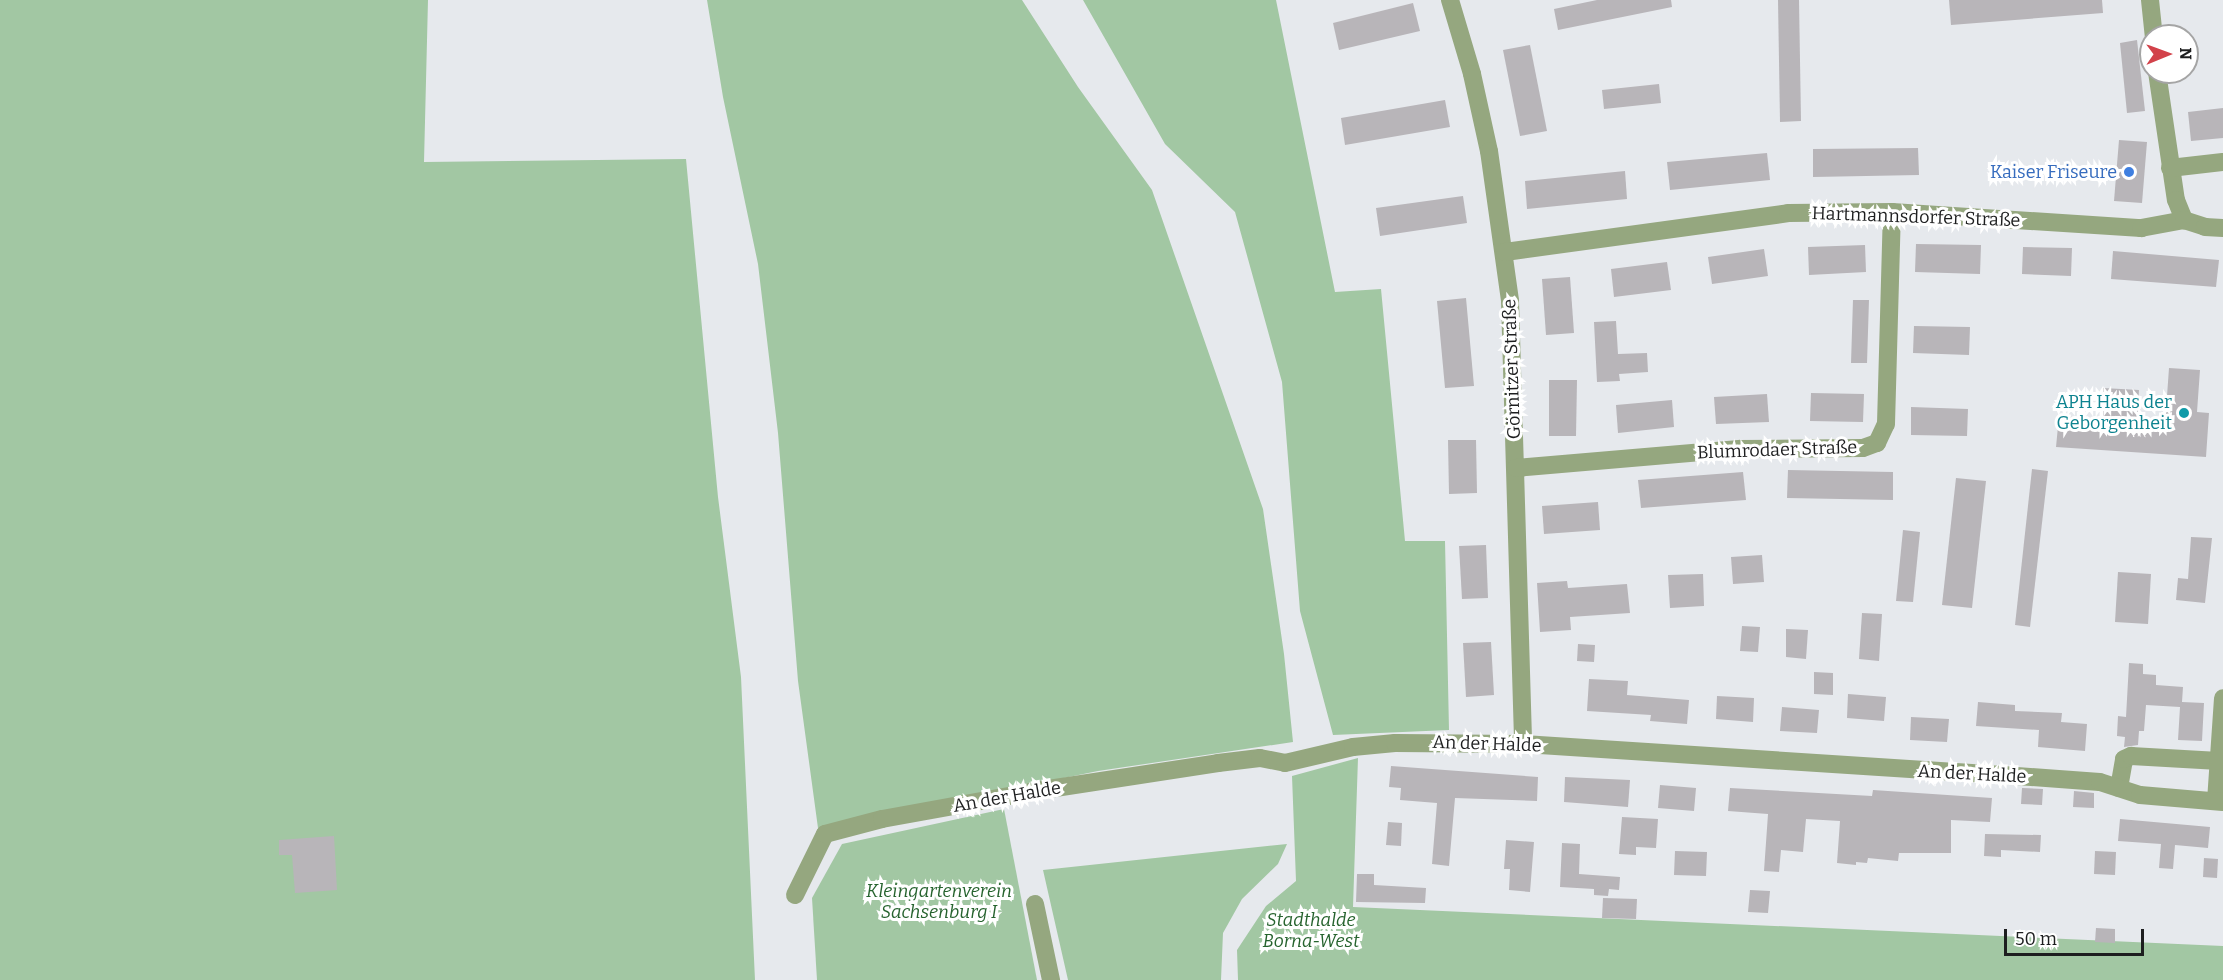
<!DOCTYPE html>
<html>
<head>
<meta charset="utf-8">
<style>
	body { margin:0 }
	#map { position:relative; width:2223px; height:980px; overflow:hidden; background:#e6e9ed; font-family:Bitter,serif }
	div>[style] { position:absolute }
	.green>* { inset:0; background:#a2c7a3 }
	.building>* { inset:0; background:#b8b5b9 }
	.minor>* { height:18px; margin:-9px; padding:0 9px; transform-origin:9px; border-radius:9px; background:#95a77f }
	.dots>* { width:16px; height:16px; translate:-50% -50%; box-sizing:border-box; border:3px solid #fff; border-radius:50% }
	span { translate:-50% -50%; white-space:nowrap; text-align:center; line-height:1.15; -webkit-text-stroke:6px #fff; paint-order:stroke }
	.shop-label { font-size:18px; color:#366cbe }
	.right { translate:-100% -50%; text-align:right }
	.street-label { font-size:18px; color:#1d1e1f }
	.culture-label { font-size:18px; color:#0d838f }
	.park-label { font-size:18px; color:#26632e; font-style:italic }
	.north { position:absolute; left:2139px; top:24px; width:60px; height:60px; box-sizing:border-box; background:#fff; border:2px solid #a5a5a5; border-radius:50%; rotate:89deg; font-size:16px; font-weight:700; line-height:24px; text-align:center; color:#1d1e1f }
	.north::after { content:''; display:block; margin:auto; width:21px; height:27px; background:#d2424a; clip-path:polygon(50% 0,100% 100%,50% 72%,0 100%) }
	.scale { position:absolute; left:2004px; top:929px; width:140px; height:27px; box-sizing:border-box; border:3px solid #1d1e1f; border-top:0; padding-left:8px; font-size:18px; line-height:21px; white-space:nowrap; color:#1d1e1f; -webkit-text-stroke:4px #fff; paint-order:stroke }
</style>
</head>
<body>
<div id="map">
	<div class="green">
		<i style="clip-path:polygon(0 0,428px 0,424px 162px,686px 159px,718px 497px,741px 677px,755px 980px,0 980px)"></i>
		<i style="clip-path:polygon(707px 0,1022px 0,1078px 87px,1152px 190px,1263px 509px,1284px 654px,1293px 742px,1098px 771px,818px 828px,798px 681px,778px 433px,758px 264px,723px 97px)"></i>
		<i style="clip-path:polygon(1083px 0,1276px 0,1335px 292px,1381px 289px,1405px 541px,1445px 541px,1449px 730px,1333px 735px,1300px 611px,1282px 382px,1235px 212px,1165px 144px)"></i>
		<i style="clip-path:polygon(1358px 758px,1353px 907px,2223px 946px,2223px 980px,1238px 980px,1237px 950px,1266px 906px,1296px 881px,1292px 776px)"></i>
		<i style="clip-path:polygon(1004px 809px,1037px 980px,817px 980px,812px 898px,842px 844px)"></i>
		<i style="clip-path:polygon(1287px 844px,1278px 864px,1242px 899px,1223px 933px,1221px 980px,1068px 980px,1043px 870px)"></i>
	</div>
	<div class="building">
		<i style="clip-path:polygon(1597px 0,1671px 0,1672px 7px,1558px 30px,1554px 9px)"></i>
		<i style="clip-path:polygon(1778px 0,1799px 0,1801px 121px,1780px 122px)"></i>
		<i style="clip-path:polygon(1949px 0,2102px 0,2103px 13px,1951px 25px)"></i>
		<i style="clip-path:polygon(1413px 3px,1420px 31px,1339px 50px,1333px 23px)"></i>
		<i style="clip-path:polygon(2137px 40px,2145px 111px,2127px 113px,2120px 43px)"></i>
		<i style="clip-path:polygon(1530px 45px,1547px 131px,1520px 136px,1503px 50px)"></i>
		<i style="clip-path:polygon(1659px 84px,1661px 103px,1604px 109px,1602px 90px)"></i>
		<i style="clip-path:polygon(1445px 100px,1450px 127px,1345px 145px,1341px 118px)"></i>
		<i style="clip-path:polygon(2223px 108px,2223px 138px,2191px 141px,2188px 112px)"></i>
		<i style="clip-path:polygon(2119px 140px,2147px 142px,2142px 203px,2114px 201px)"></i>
		<i style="clip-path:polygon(1918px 148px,1919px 175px,1813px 177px,1813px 149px)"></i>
		<i style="clip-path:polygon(1767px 153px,1770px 180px,1670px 190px,1667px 162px)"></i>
		<i style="clip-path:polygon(1625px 171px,1627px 199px,1527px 209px,1525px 181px)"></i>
		<i style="clip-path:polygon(1463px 196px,1467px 223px,1380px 236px,1376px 208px)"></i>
		<i style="clip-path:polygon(1916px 244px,1981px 245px,1980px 274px,1915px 272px)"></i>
		<i style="clip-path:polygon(1865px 245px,1866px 272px,1809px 275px,1808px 247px)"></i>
		<i style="clip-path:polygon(2023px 247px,2072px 248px,2071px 276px,2022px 274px)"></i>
		<i style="clip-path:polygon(1764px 249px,1768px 276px,1712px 284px,1708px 257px)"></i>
		<i style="clip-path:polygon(2113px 251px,2219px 260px,2216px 287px,2111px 279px)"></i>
		<i style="clip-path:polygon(1667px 262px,1671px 290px,1614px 297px,1611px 269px)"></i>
		<i style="clip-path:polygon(1570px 277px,1574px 333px,1546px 335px,1542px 279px)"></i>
		<i style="clip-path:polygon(1466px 298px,1474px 386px,1445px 388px,1437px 301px)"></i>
		<i style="clip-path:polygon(1853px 300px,1869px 300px,1867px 363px,1851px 363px)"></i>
		<i style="clip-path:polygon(1616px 321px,1618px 354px,1647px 353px,1648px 372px,1619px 374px,1620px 381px,1597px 382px,1594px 322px)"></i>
		<i style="clip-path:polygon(1914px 326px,1970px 327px,1969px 355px,1913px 353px)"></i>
		<i style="clip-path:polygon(2169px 368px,2200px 370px,2197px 412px,2209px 413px,2206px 457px,2056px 447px,2059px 416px,2101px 419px,2103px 388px,2139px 390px,2137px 422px,2165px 424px)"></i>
		<i style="clip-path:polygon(1549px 380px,1577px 380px,1576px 436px,1549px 436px)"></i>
		<i style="clip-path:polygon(1811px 393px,1864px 394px,1863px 422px,1810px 421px)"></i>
		<i style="clip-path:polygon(1767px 394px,1769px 422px,1716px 424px,1714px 397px)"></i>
		<i style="clip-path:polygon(1672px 400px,1674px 427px,1618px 433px,1616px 405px)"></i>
		<i style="clip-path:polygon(1911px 407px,1968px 409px,1967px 436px,1911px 435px)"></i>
		<i style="clip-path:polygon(1448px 440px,1476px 440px,1477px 493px,1449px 494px)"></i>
		<i style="clip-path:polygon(2032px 469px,2048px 471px,2030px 627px,2015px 625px)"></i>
		<i style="clip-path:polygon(1788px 470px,1893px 472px,1893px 500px,1787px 498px)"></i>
		<i style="clip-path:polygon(1743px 472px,1746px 500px,1641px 508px,1638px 480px)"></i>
		<i style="clip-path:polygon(1956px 478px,1986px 481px,1972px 608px,1942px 605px)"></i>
		<i style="clip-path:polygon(1598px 502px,1600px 530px,1544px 534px,1542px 506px)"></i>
		<i style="clip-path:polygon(1903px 530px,1920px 532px,1913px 602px,1896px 601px)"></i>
		<i style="clip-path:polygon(2191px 537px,2212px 538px,2205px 603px,2176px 600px,2178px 578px,2188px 579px)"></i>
		<i style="clip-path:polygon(1486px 545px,1488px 598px,1462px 599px,1459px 546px)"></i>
		<i style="clip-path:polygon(1762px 555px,1764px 582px,1733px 584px,1731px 557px)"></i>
		<i style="clip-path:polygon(2118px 572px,2151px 574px,2148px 624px,2115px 622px)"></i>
		<i style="clip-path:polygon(1703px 574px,1704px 606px,1670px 608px,1668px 575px)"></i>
		<i style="clip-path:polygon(1567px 581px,1568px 588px,1627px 584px,1630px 613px,1570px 617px,1571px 630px,1540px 632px,1537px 583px)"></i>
		<i style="clip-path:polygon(1862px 613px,1882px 614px,1879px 661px,1859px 659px)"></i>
		<i style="clip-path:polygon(1742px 626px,1760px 627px,1758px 652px,1740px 651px)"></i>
		<i style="clip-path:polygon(1786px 629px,1808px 630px,1806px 659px,1786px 657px)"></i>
		<i style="clip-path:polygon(1491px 642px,1494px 695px,1466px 697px,1463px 643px)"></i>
		<i style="clip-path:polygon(1578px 644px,1595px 645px,1594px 662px,1577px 661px)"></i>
		<i style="clip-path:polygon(2129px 663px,2143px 664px,2143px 674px,2156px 675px,2156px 685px,2183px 687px,2182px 702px,2204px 703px,2202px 741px,2178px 740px,2180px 707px,2146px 705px,2144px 731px,2139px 731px,2138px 745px,2124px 747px,2125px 737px,2117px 736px,2118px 716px,2126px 717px)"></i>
		<i style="clip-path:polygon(1814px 672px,1833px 673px,1833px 695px,1814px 694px)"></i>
		<i style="clip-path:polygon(1589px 679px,1628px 681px,1627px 695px,1689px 700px,1687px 724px,1650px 721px,1651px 715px,1587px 711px)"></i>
		<i style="clip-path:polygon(1848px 694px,1886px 697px,1884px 721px,1847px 718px)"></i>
		<i style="clip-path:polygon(1717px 696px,1754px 698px,1753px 722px,1716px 719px)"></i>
		<i style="clip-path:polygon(1978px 702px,2015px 705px,2015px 711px,2062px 713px,2061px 722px,2087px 724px,2085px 751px,2038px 747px,2039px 730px,1976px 726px)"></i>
		<i style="clip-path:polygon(1782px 707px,1819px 710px,1817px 733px,1780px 731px)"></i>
		<i style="clip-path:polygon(1911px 717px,1949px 719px,1947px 742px,1910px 740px)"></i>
		<i style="clip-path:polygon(1391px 766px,1538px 777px,1537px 801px,1455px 798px,1449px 866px,1432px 864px,1437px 803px,1400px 800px,1401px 788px,1389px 787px)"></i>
		<i style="clip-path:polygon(1565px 777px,1630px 780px,1628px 807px,1564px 802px)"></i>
		<i style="clip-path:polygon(1660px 785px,1696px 788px,1694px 811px,1658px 808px)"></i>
		<i style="clip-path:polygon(1730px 788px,1872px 796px,1873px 790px,1992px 798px,1990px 822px,1951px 820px,1951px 853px,1899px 853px,1898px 861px,1868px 858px,1867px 863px,1856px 862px,1856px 865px,1837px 863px,1840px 821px,1806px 819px,1803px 852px,1781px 850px,1779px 872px,1764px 871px,1768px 814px,1728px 811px)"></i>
		<i style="clip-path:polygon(2022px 788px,2043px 789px,2042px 805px,2021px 804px)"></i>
		<i style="clip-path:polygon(2074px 791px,2094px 793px,2094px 808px,2073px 807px)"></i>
		<i style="clip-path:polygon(1622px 817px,1658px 819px,1656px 848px,1636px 847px,1636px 855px,1619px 854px)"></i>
		<i style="clip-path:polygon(2120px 819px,2210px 827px,2208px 848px,2175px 845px,2173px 869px,2159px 868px,2161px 844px,2118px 841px)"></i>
		<i style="clip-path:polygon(1388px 822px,1402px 823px,1401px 846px,1386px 845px)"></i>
		<i style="clip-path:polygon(1985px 834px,2041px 835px,2040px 852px,2001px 850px,2001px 857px,1984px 856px)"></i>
		<i style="clip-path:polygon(334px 836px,337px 890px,295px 893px,292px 855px,279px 855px,279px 840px)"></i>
		<i style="clip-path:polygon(1506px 840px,1534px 842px,1530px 892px,1509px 890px,1510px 869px,1504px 869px)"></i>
		<i style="clip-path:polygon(1562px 843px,1580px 844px,1579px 874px,1620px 877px,1619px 890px,1609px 889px,1608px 896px,1594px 895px,1594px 889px,1560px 887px)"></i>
		<i style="clip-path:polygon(1675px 851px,1707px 852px,1706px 876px,1674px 875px)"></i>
		<i style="clip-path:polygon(2095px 851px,2116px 852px,2115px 875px,2094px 874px)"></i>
		<i style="clip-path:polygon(2204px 858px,2218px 859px,2217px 878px,2203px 877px)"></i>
		<i style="clip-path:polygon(1357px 874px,1374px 874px,1374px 885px,1426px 888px,1425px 903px,1356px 902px)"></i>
		<i style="clip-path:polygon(1750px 890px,1770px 891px,1768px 913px,1748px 912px)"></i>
		<i style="clip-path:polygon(1603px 898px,1637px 899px,1636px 919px,1602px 918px)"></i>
		<i style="clip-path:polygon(2096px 928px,2115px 929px,2115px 943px,2095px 942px)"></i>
	</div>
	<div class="minor">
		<i style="left:1450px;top:0;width:77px;rotate:73.4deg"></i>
		<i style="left:1472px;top:74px;width:79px;rotate:77.6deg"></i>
		<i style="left:1489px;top:151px;width:151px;rotate:82deg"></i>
		<i style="left:1510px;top:301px;width:443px;rotate:88.3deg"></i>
		<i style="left:2150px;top:0;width:36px;rotate:84deg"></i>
		<i style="left:2157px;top:72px;width:129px;rotate:81.6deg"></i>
		<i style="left:2176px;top:200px;width:22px;rotate:68deg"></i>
		<i style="left:2170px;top:168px;width:53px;rotate:-6.5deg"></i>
		<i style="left:1505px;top:252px;width:286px;rotate:-7.8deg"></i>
		<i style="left:1788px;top:213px;width:104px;rotate:-0.6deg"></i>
		<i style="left:1892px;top:212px;width:250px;rotate:3.7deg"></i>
		<i style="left:2141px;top:228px;width:44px;rotate:-10.5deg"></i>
		<i style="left:2184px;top:220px;width:22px;rotate:18deg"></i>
		<i style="left:2205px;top:227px;width:18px;rotate:3deg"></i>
		<i style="left:1516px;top:468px;width:224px;rotate:-4.9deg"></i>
		<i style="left:1739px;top:449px;width:124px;rotate:-0.5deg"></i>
		<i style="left:1863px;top:448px;width:15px;rotate:-20deg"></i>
		<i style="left:1877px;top:443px;width:21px;rotate:-65deg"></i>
		<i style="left:1886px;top:424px;width:212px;rotate:-88.4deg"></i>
		<i style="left:2119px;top:788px;width:29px;rotate:-80deg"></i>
		<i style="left:2124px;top:759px;width:8px;rotate:-23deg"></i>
		<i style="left:2131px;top:756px;width:88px;rotate:3.3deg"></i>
		<i style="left:2216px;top:801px;width:103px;rotate:-86.1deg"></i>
		<i style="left:795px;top:895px;width:68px;rotate:-63.8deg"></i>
		<i style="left:825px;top:834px;width:59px;rotate:-14.7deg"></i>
		<i style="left:882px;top:819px;width:163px;rotate:-10.3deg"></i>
		<i style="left:1042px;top:790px;width:178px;rotate:-8.7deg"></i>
		<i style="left:1218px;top:763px;width:42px;rotate:-6.8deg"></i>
		<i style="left:1260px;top:758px;width:25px;rotate:11deg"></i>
		<i style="left:1285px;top:763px;width:70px;rotate:-13.2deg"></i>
		<i style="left:1353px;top:747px;width:42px;rotate:-5.4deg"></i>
		<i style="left:1395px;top:743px;width:128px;rotate:0.4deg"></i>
		<i style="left:1523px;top:744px;width:481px;rotate:3.7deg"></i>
		<i style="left:2003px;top:775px;width:97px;rotate:4.1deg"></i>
		<i style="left:2100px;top:782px;width:42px;rotate:18deg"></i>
		<i style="left:2140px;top:795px;width:83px;rotate:4.8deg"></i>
		<i style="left:1035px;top:904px;width:78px;rotate:78.1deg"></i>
	</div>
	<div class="dots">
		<i style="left:2129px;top:172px;background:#3f7fe0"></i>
		<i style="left:2184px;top:413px;background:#0f9aa8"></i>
	</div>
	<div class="shop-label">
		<span class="right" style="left:2117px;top:172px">Kaiser Friseure</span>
	</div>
	<div class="street-label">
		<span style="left:1916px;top:217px;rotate:2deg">Hartmannsdorfer Straße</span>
		<span style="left:1512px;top:369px;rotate:-92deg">Görnitzer Straße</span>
		<span style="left:1777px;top:450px;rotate:-2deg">Blumrodaer Straße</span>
		<span style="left:1487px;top:744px;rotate:2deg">An der Halde</span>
		<span style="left:1972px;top:774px;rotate:3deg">An der Halde</span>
		<span style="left:1007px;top:797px;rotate:-10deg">An der Halde</span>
	</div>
	<div class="culture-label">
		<span class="right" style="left:2172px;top:413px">APH Haus der<br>Geborgenheit</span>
	</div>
	<div class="park-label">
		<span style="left:939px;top:902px">Kleingartenverein<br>Sachsenburg I</span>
		<span style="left:1311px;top:931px">Stadthalde<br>Borna-West</span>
	</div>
	<div class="north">N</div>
	<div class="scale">50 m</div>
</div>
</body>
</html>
